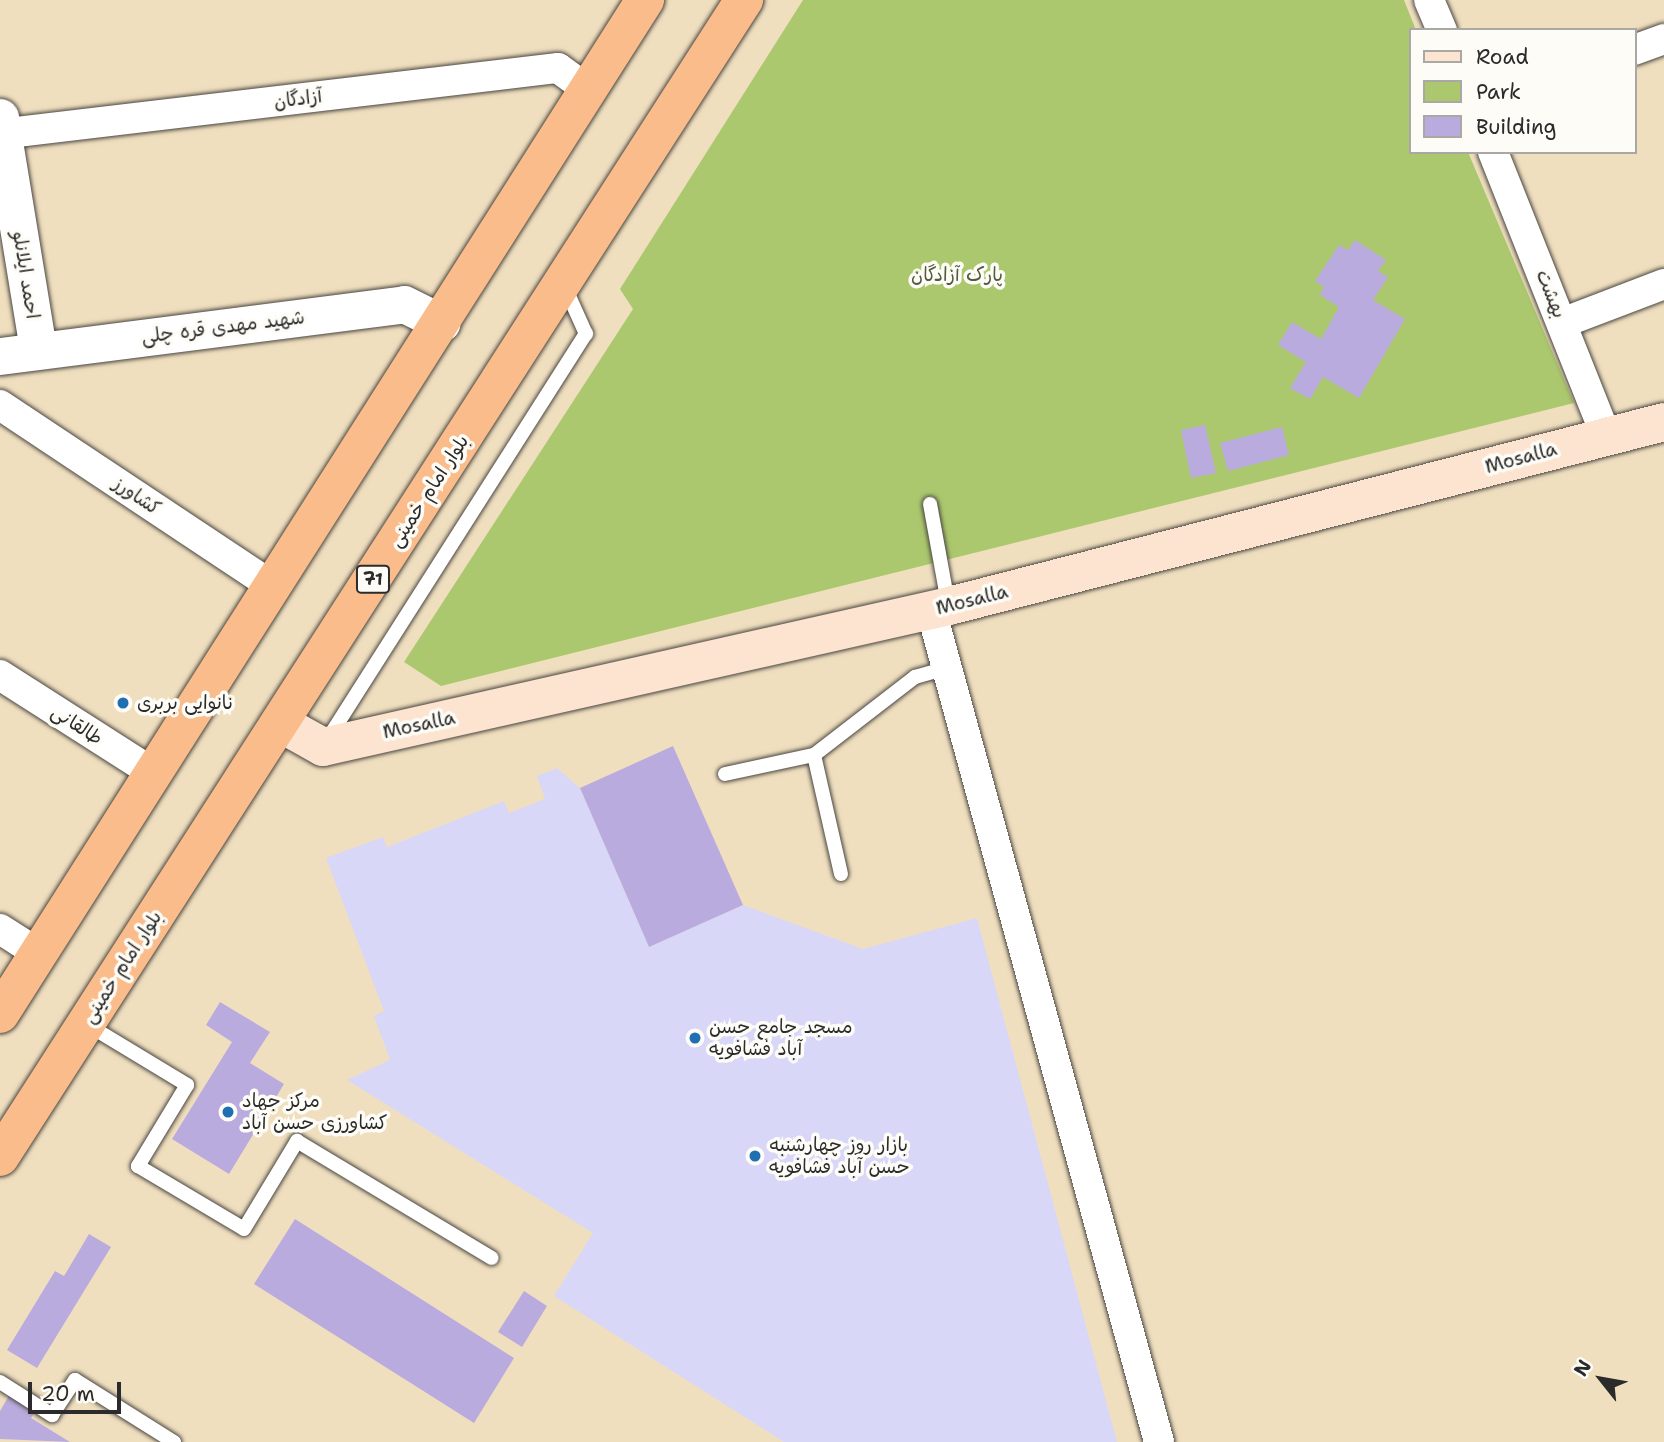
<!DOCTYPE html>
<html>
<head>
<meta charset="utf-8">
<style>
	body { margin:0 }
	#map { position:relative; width:1664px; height:1442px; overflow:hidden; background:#f0dfbf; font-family:"Shantell Sans","Playpen Sans Arabic",sans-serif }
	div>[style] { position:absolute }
	.built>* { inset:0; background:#d8d7f8 }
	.green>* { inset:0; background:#acc86e }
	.building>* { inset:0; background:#baabde }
	.roads { filter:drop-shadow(0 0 2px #494641) drop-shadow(0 0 2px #494641) }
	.service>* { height:14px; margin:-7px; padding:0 7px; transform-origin:7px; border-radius:7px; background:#fff }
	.minor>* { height:30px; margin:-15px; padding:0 15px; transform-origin:15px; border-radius:15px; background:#fff }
	.tertiary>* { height:37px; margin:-18.5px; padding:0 18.5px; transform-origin:18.5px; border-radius:18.5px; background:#fff }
	.secondary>* { height:38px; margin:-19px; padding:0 19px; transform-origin:19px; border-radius:19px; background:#fde4d0 }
	.trunk>* { height:38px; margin:-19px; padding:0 19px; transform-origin:19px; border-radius:19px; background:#f9bc8a }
	.dots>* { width:19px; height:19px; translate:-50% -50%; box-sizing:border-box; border:4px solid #fdfcf7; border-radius:50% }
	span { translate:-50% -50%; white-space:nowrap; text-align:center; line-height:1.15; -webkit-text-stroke:7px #fdfcf7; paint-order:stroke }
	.shield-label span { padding:2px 5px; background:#fdfcf7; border:2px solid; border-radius:5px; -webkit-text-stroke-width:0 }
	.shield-label { font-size:18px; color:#2b2b2b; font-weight:700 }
	.street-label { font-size:19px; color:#2b2b2b }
	.park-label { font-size:19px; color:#525a3f }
	.poi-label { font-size:19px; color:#2b2b2b }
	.left { translate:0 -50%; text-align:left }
	.legend { position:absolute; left:1409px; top:28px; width:228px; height:126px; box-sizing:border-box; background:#fdfcf7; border:2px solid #a9a8a5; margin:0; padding:9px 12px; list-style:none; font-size:21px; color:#2b2b2b }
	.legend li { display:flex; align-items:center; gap:14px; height:35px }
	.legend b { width:35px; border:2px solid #a9a8a5 }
	.north { position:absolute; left:1566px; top:1344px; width:70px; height:70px; -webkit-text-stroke:5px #fdfcf7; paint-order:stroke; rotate:301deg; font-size:19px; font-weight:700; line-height:28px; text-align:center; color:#2b2b2b }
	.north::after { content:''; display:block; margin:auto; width:24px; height:32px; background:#2b2b2b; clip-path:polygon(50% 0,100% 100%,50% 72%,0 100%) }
	.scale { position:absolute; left:28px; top:1382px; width:93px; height:32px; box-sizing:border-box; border:4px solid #2b2b2b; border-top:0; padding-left:9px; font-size:21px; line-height:24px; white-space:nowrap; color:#2b2b2b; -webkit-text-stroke:5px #fdfcf7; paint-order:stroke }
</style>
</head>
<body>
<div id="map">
	<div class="built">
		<i style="clip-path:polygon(557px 768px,580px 788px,649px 947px,743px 905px,863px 949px,977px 918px,1117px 1442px,784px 1442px,554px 1296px,593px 1233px,347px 1080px,390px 1060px,374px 1016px,384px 1011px,326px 858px,383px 837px,387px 847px,504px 801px,509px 813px,545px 799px,537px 776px)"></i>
	</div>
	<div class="green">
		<i style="clip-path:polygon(803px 0,1404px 0,1416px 30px,1410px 30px,1410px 152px,1468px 152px,1574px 403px,441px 686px,404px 662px,633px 309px,620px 289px)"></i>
	</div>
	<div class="building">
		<i style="clip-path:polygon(1355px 240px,1386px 260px,1378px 271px,1388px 277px,1373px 300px,1405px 319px,1359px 398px,1323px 377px,1310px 399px,1290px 388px,1306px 362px,1278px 345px,1292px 322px,1321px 339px,1339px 307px,1320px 295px,1324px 287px,1315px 281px,1339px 245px,1348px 250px)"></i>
		<i style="clip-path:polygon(1205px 425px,1216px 473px,1191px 478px,1181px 430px)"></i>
		<i style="clip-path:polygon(1282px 427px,1289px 455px,1228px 471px,1220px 443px)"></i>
		<i style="clip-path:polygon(673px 746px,743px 905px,649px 947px,580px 788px)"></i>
		<i style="clip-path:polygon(220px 1002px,270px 1032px,250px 1063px,284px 1084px,229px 1174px,172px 1139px,232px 1042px,206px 1025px)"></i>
		<i style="clip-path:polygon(295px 1219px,514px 1358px,474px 1423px,254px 1284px)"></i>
		<i style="clip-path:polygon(89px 1234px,111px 1247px,37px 1368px,7px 1350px,55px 1271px,64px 1276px)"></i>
		<i style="clip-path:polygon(524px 1291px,547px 1306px,522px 1347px,498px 1332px)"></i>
		<i style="clip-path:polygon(10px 1394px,36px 1410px,31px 1418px,70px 1442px,0 1439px,0 1411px)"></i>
	</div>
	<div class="roads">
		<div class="service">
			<i style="left:930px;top:504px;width:101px;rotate:79.7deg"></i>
			<i style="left:327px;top:740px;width:482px;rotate:-57.5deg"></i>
			<i style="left:586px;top:334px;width:51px;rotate:-114.1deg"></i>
			<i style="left:814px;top:755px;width:122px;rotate:77.2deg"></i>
			<i style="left:725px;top:774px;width:91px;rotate:-12.1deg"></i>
			<i style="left:814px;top:755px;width:128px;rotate:-37.7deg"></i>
			<i style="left:915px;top:677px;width:32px;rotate:-16deg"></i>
			<i style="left:88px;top:1025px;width:116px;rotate:31.2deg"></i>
			<i style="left:187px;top:1085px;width:95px;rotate:121.2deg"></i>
			<i style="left:138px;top:1166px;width:123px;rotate:30.7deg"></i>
			<i style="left:244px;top:1229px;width:103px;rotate:-58.9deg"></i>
			<i style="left:297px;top:1141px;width:227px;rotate:31deg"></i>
			<i style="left:0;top:1382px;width:62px;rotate:32.4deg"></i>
			<i style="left:52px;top:1415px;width:42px;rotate:-56.7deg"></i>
			<i style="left:75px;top:1380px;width:117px;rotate:32.1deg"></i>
		</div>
		<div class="minor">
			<i style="left:1429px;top:0;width:33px;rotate:67deg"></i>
			<i style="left:1634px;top:50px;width:32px;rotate:-20deg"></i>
			<i style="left:0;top:134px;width:562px;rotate:-6.75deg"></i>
			<i style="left:558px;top:68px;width:39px;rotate:36deg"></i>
			<i style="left:1493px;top:152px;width:306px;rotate:68.3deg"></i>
			<i style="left:1562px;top:323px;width:109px;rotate:-20.9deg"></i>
			<i style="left:0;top:405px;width:330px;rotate:33.6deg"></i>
			<i style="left:931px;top:610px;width:863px;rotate:74.67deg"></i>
			<i style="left:0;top:675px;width:184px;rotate:32.6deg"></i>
			<i style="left:0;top:929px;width:46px;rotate:32.7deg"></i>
		</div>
		<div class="tertiary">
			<i style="left:0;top:117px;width:236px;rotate:80.7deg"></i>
			<i style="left:0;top:356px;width:407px;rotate:-7.3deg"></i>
			<i style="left:404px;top:304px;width:42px;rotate:26.6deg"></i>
		</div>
		<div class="secondary">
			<i style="left:280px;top:723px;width:49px;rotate:29.2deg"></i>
			<i style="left:323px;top:747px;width:642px;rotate:-12.69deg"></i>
			<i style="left:949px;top:606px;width:738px;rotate:-14.43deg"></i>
		</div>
		<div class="trunk">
			<i style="left:0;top:1014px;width:1202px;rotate:-57.54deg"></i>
			<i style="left:0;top:1157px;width:1376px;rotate:-57.26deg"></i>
		</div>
	</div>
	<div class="dots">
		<i style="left:123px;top:703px;background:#1f6fb2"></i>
		<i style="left:695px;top:1038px;background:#1f6fb2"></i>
		<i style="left:228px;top:1112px;background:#1f6fb2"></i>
		<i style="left:755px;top:1156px;background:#1f6fb2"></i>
	</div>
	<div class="shield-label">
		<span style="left:373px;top:579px">71</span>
	</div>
	<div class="street-label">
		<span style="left:298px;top:99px;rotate:-7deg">آزادگان</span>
		<span style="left:26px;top:275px;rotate:81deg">احمد ایلانلو</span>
		<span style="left:1551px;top:294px;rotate:68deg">بهشت</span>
		<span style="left:223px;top:327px;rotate:-7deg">شهید مهدی قره چلی</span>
		<span style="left:1521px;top:458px;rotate:-15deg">Mosalla</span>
		<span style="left:429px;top:491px;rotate:-57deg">بلوار امام خمینی</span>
		<span style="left:137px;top:496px;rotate:34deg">کشاورز</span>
		<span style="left:972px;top:600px;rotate:-14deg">Mosalla</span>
		<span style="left:77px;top:725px;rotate:33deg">طالقانی</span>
		<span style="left:419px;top:725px;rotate:-12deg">Mosalla</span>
		<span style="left:122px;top:967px;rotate:-57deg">بلوار امام خمینی</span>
	</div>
	<div class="park-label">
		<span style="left:957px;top:275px">پارک آزادگان</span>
	</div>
	<div class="poi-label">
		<span class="left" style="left:137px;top:703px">نانوایی بربری</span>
		<span class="left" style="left:709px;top:1038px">مسجد جامع حسن<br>آباد فشافویه</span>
		<span class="left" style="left:242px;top:1112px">مرکز جهاد<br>کشاورزی حسن آباد</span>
		<span class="left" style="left:769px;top:1156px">بازار روز چهارشنبه<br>حسن آباد فشافویه</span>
	</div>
	<ul class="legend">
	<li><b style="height:9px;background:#fde4d0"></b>Road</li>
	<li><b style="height:19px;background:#acc86e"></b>Park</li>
	<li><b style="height:19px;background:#baabde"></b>Building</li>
	</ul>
	<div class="north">N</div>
	<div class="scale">20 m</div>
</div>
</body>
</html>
